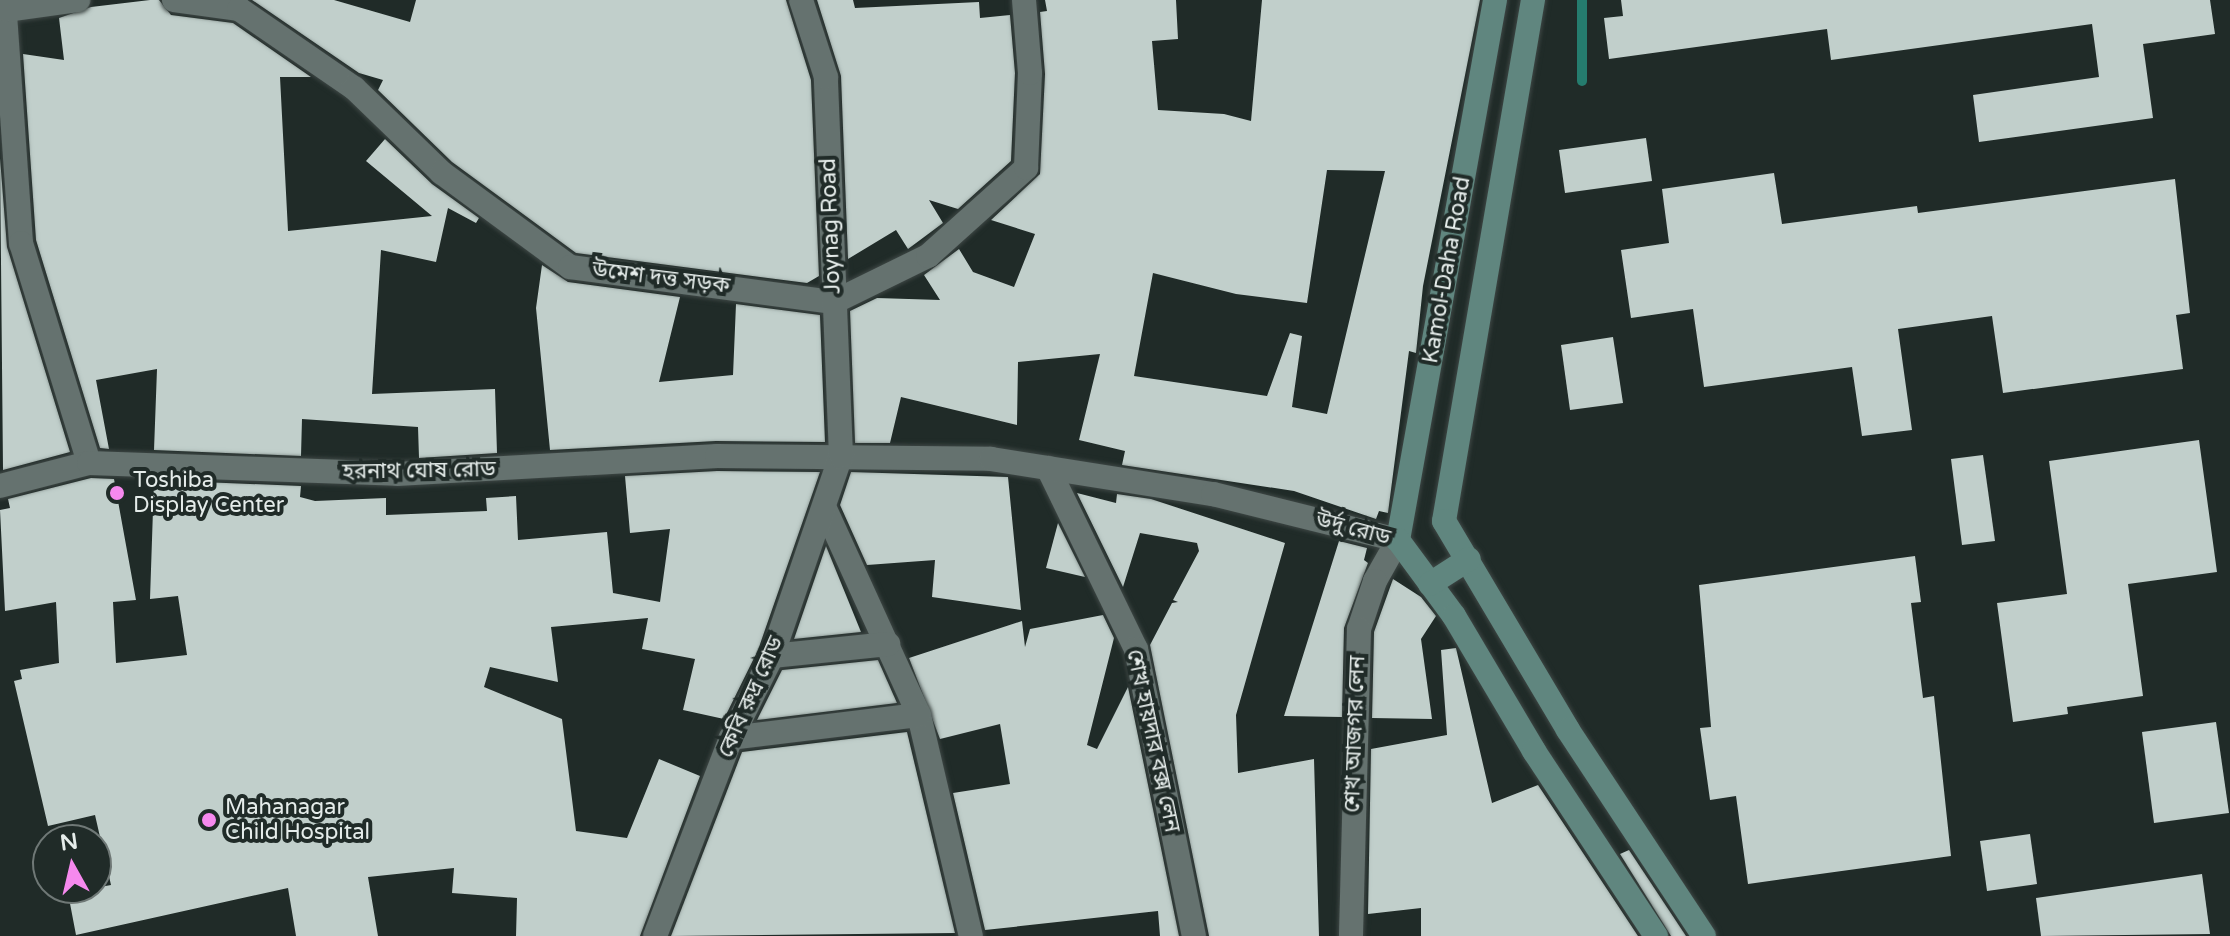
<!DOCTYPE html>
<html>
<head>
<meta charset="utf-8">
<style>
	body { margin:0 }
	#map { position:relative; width:2230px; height:936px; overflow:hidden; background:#202b28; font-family:"Varela Round","Noto Sans Bengali",sans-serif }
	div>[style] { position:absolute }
	.stream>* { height:10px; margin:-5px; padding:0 5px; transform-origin:5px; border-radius:5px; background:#257c6e }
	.building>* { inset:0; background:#c1cfcb }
	.roads { filter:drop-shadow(0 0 2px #3e4745) drop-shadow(0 0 2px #3e4745) }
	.street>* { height:24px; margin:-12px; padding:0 12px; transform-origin:12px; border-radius:12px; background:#65726f }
	.secondary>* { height:24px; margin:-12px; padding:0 12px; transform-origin:12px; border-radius:12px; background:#60867f }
	.dots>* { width:22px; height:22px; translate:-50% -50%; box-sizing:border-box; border:4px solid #202b28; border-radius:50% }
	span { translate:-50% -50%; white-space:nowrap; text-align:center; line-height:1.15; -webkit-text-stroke:8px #202b28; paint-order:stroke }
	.street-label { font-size:22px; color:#e5ecea }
	.poi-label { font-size:22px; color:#e5ecea }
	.left { translate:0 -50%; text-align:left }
	.north { position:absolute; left:32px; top:824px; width:80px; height:80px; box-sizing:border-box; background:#202b28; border:2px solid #6f7876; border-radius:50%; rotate:352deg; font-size:22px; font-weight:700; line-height:32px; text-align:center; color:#e5ecea }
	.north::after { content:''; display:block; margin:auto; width:28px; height:36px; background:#f689ee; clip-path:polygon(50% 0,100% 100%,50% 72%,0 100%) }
</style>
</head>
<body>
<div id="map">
	<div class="stream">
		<i style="left:1582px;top:81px;width:81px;rotate:-90deg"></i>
	</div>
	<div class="building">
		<i style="clip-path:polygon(150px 0,159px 0,171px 15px,233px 23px,311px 77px,280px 77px,288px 231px,432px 216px,366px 161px,385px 139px,432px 184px,479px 218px,476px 223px,448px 208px,436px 262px,381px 250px,372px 394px,495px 389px,497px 453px,419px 458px,418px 427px,302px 419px,301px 456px,154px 450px,157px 369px,96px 380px,109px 449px,100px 448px,36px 240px,23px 54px,64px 60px,59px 18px,91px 7px)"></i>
		<i style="clip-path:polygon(252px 0,334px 0,410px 22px,416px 0,786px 0,811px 80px,819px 276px,807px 283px,576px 253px,452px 162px,378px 90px,383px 80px,359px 73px)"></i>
		<i style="clip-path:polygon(817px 0,853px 0,855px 8px,979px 2px,980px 18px,1010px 15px,1015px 73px,1011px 161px,958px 209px,929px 200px,943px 223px,908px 249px,896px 230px,848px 259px,841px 76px)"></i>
		<i style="clip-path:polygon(evenodd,1045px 0,1176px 0,1178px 39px,1152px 41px,1158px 110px,1224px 114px,1251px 121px,1262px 0,1480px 0,1423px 286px,1416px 353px,1409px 351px,1388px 513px,1379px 511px,1376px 519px,1294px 491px,1122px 465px,1125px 451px,1079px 440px,1100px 354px,1018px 362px,1017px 425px,901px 397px,890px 443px,855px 443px,850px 311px,877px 298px,940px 300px,924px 275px,959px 249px,973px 272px,1014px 287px,1035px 234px,991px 220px,1040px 174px,1045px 74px,1040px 12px,1047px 11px,1045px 0,1327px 170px,1385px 171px,1327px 414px,1292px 407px,1302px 336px,1290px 333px,1267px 396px,1134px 376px,1153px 273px,1236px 294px,1307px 303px,1327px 170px)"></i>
		<i style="clip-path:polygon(1621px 0,2210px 0,2215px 34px,2143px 44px,2153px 118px,1979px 142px,1973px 95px,2099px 77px,2092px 24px,1831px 60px,1827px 29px,1609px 59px,1604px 18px,1623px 16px)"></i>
		<i style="clip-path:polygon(1646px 138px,1652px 181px,1565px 193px,1559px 150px)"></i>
		<i style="clip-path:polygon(0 158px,7px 247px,70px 452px,3px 470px)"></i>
		<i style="clip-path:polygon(1774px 173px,1782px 224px,1917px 206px,1918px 213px,2175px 179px,2190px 313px,2176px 315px,2183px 369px,2003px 393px,1992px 316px,1898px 329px,1912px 430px,1862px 436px,1852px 367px,1704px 387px,1693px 309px,1631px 318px,1621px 250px,1669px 243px,1662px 189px)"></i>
		<i style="clip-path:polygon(542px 265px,568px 282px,680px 297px,659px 382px,733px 375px,736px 304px,820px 315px,825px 442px,716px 441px,550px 450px,536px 308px)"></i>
		<i style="clip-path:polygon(1613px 337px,1623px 403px,1570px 410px,1561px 345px)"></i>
		<i style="clip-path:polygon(2199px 440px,2217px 572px,2128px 584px,2143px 696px,2067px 707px,2068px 714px,2013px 722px,1997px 603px,2067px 594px,2049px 461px)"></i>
		<i style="clip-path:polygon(1983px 455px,1995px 541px,1962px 545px,1951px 459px)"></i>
		<i style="clip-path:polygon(717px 471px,820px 472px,758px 650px,724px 719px,683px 710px,695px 659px,642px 649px,648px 618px,551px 627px,558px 682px,490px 667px,484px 687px,562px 719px,576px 831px,627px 838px,659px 759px,700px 776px,640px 936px,516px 936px,517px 898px,452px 893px,454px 868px,368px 877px,378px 936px,296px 936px,288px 888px,76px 935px,68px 893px,111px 885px,95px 815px,48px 826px,14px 681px,22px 679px,20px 670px,59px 663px,56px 602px,5px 611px,0 510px,10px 508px,8px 499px,91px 478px,114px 479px,136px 600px,113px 602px,116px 663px,187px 655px,178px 596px,150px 599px,154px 480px,301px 486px,300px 497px,315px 501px,386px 498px,386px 515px,487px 511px,486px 498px,516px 496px,518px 540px,607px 532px,613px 593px,660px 602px,670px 529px,630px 533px,625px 476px)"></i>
		<i style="clip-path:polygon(851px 472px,1008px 477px,1021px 610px,932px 597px,935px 560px,867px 565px,840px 505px)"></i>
		<i style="clip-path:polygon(1077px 493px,1116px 503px,1117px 494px,1151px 499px,1285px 543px,1236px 715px,1238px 773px,1314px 759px,1319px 936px,1209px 936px,1150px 645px,1172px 603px,1178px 602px,1173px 600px,1199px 551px,1197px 543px,1140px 533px,1123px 587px)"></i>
		<i style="clip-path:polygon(1058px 523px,1085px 577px,1046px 568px)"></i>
		<i style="clip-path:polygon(1339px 541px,1367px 548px,1364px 560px,1368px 563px,1344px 628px,1342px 717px,1284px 716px)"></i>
		<i style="clip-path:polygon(826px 546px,861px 632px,794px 639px)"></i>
		<i style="clip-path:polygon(1915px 556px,1921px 602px,1911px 603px,1923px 698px,1934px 696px,1951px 856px,1748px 884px,1736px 796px,1710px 800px,1700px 728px,1711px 727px,1699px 585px)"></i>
		<i style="clip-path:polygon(1393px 579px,1421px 597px,1436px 616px,1421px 639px,1432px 719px,1372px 718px,1374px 632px)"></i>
		<i style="clip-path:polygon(1103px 615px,1114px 638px,1087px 745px,1097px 749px,1128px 687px,1179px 936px,1160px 936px,1158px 911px,985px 930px,953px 793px,1010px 784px,1000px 724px,940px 739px,909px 658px,1022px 621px,1025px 647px,1030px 629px)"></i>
		<i style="clip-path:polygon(1456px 648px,1492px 803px,1538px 785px,1638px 936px,1421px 936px,1421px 908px,1368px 914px,1371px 749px,1447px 735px,1441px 650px)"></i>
		<i style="clip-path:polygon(878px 660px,897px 703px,757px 720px,782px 670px)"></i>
		<i style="clip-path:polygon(2216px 722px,2229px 813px,2154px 823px,2142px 732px)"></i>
		<i style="clip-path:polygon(907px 732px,955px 933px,671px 936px,742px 752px)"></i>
		<i style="clip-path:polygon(2030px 834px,2037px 884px,1987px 891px,1980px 841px)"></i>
		<i style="clip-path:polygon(1629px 850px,1686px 936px,1671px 936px,1620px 854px)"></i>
		<i style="clip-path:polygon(2202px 874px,2210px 934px,2041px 936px,2036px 898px)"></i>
	</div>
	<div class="roads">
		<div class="street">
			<i style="left:4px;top:0;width:244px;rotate:86deg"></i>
			<i style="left:21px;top:243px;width:230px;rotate:72.8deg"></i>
			<i style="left:174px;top:0;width:66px;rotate:7.9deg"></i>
			<i style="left:239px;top:9px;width:140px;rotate:34.5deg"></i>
			<i style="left:354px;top:88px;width:122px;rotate:44deg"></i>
			<i style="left:442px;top:173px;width:159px;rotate:36.3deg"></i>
			<i style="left:570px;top:267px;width:266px;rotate:7.6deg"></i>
			<i style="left:834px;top:302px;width:105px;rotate:-26.1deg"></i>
			<i style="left:928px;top:256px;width:132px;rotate:-41.9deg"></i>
			<i style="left:1026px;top:168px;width:95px;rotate:-87.6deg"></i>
			<i style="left:1030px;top:73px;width:73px;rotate:-94.7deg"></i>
			<i style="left:7px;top:10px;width:72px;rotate:-8deg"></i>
			<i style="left:1048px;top:468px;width:201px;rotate:64.1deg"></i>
			<i style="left:1136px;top:649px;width:293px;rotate:78.6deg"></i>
			<i style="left:0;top:486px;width:92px;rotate:-14.5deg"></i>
			<i style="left:89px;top:463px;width:308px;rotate:2deg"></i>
			<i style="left:397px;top:474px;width:321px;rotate:-3.2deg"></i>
			<i style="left:717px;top:456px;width:274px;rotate:0.6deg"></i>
			<i style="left:991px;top:459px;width:225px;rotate:9deg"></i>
			<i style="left:1213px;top:494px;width:191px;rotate:14deg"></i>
			<i style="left:1398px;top:540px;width:47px;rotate:119.3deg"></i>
			<i style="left:1375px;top:581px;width:51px;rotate:108.4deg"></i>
			<i style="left:1359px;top:629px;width:307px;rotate:91.5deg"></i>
			<i style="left:826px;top:511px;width:224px;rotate:65.5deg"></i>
			<i style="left:919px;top:715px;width:227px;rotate:76.8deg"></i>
			<i style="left:772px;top:656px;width:117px;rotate:-5.9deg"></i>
			<i style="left:731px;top:738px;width:189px;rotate:-7deg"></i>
			<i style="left:655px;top:936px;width:212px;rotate:-69deg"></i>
			<i style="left:731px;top:738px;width:92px;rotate:-63.4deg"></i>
			<i style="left:772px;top:656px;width:212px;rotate:-71deg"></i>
			<i style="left:841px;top:456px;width:379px;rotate:-92.3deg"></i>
			<i style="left:826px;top:77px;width:81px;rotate:-108deg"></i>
		</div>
		<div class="secondary">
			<i style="left:1495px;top:0;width:549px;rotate:100.18deg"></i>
			<i style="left:1398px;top:540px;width:94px;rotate:53.6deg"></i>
			<i style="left:1454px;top:616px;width:157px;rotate:59.3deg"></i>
			<i style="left:1534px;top:751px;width:222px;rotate:56.6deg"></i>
			<i style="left:1444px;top:521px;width:529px;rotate:-80.31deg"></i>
			<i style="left:1444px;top:521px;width:243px;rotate:59.3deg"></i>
			<i style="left:1568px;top:730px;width:247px;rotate:56.6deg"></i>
			<i style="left:1430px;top:584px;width:46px;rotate:-32.7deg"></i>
		</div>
	</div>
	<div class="dots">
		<i style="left:117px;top:493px;background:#f689ee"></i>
		<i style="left:209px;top:820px;background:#f689ee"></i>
	</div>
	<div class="street-label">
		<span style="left:831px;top:226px;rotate:-92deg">Joynag Road</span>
		<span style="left:1447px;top:270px;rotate:-80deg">Kamol-Daha Road</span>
		<span style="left:661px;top:278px;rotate:7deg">উমেশ দত্ত সড়ক</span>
		<span style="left:419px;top:471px;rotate:-1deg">হরনাথ ঘোষ রোড</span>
		<span style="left:1353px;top:529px;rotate:15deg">উর্দু রোড</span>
		<span style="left:751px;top:697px;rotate:-66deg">কেবি রুদ্র রোড</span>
		<span style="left:1355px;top:734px;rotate:-88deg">শেখ আজগর লেন</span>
		<span style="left:1153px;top:741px;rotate:78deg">শেখ হায়দার বক্স লেন</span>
	</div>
	<div class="poi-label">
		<span class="left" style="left:133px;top:493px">Toshiba<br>Display Center</span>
		<span class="left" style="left:225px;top:820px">Mahanagar<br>Child Hospital</span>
	</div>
	<div class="north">N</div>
</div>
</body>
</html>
